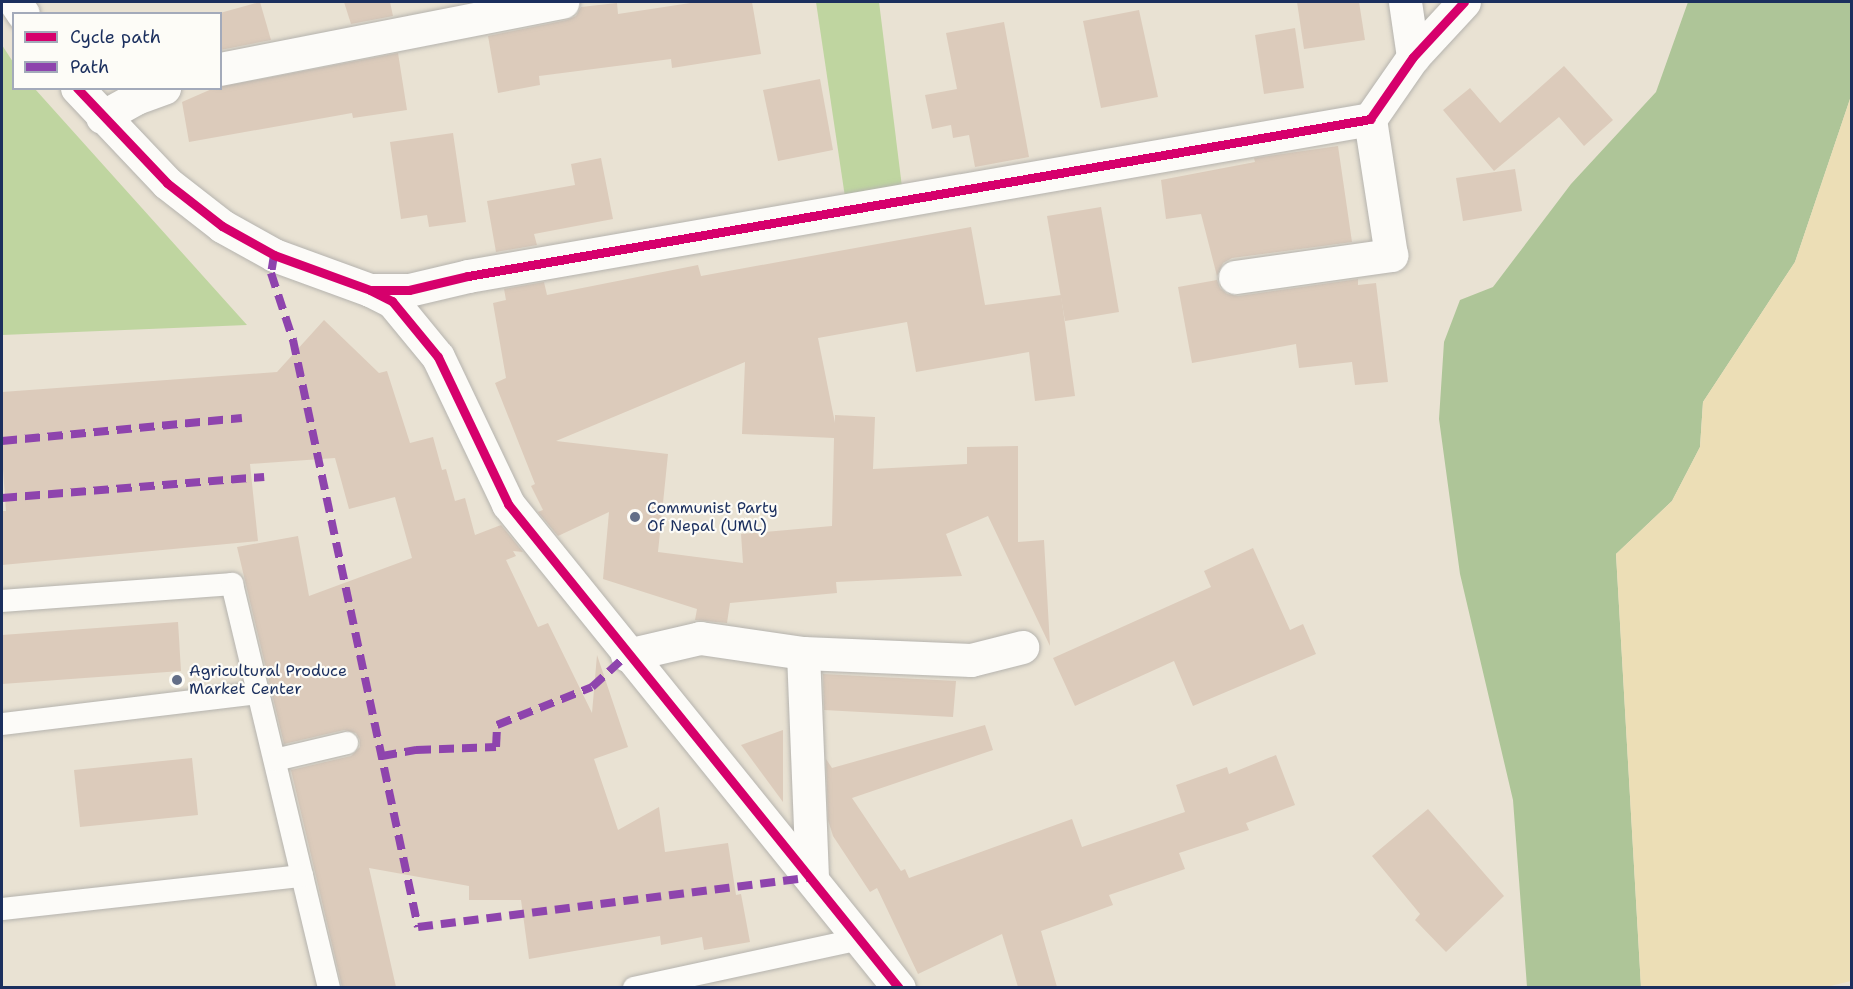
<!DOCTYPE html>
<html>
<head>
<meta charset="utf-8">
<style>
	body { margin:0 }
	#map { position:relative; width:1853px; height:989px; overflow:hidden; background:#e9e2d3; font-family:"Shantell Sans",sans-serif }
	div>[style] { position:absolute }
	.green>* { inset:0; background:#bfd5a0 }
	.forest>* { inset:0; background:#aec598 }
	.sand>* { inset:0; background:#ecdeb6 }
	.building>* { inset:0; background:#dccbbb }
	.roads { filter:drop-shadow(0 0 2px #b5b3ae) drop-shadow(0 0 2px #b5b3ae) }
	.service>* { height:22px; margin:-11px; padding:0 11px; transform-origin:11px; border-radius:11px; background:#fcfbf8 }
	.minor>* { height:33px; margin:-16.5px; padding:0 16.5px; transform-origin:16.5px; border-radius:16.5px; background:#fcfbf8 }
	.quiet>* { height:8px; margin-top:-4px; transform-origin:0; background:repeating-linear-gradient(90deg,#8e44ad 0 15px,transparent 0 23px) }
	.cycleway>* { height:9px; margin:-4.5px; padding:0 4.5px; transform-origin:4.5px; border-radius:4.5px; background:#d6006c }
	.dots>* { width:16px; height:16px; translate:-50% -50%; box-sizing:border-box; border:3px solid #fdfcf7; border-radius:50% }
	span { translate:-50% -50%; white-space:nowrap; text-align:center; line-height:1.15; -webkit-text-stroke:4.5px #fdfcf7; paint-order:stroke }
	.poi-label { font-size:16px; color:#1b2f5e }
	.left { translate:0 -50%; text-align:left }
	.frame { position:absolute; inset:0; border:3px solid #1b2f5e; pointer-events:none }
	.legend { position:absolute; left:12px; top:12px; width:210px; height:78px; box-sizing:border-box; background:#fdfcf7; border:2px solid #a3aaba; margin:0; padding:8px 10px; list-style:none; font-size:18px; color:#1b2f5e }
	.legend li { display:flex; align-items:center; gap:12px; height:30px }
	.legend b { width:30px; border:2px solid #a3aaba }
</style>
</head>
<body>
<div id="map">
	<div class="green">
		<i style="clip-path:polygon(816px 2px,879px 2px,902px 187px,845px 197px)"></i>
		<i style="clip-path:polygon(2px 45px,13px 62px,14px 88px,35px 89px,247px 325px,2px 335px)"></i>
	</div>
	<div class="forest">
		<i style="clip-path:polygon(1688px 2px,1851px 2px,1851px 96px,1795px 262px,1703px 402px,1700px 447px,1672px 501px,1616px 554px,1641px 987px,1527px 987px,1513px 800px,1460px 574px,1439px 419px,1444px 342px,1460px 300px,1493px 287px,1571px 184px,1656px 92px)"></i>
	</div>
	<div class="sand">
		<i style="clip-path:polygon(1851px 96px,1851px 981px,1822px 988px,1641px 987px,1616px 554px,1672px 501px,1700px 447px,1703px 402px,1795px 262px)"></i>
	</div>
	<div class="building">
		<i style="clip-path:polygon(260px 2px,271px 40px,220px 50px,220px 13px)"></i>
		<i style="clip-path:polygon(344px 2px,390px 2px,393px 16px,351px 24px)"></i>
		<i style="clip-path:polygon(697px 2px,752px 2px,761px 54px,672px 68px,671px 59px,539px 76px,540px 85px,498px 93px,488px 36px,567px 20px,576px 16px,581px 7px,617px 3px,618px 14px)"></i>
		<i style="clip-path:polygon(1297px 2px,1359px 2px,1365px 40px,1304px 49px)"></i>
		<i style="clip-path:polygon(1139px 10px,1158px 97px,1101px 108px,1083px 21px)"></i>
		<i style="clip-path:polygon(1004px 22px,1029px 157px,975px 167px,969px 135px,953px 138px,951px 125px,932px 129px,925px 95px,957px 89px,946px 33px)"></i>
		<i style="clip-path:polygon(1295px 28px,1304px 88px,1264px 94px,1255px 35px)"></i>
		<i style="clip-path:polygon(398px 53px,407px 110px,353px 118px,352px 113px,189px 142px,182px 102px,214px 88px)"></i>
		<i style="clip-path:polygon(1564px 66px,1613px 120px,1584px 146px,1559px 117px,1494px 171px,1443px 110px,1470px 88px,1500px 123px)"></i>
		<i style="clip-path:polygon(820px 79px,833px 150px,778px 161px,763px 90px)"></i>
		<i style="clip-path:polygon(453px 133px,466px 222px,429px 227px,427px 215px,401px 219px,390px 142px)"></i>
		<i style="clip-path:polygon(1338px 146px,1352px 242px,1232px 258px,1223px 263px,1217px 276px,1201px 214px,1166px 219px,1161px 180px,1255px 162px,1254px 158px)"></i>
		<i style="clip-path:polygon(601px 158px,613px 219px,534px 234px,537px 245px,496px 252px,487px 201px,575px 185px,571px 164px)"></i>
		<i style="clip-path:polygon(1515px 169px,1522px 211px,1463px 221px,1456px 178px)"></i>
		<i style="clip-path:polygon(1101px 207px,1119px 312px,1065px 321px,1047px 216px)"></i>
		<i style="clip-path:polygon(evenodd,971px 227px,985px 305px,1061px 295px,1075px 396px,1035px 401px,1029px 352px,916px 372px,907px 322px,818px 338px,835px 423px,835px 415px,875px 417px,873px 469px,967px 464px,967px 447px,1018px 446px,1018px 542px,1044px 540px,1050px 646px,988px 516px,946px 534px,962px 576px,836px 582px,837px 593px,730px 603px,727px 623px,695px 620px,697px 609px,603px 579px,609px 512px,558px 536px,538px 512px,543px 510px,531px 486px,535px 484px,495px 383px,506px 378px,493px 303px,506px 300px,504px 289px,544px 282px,547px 295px,698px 265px,701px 276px,971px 227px,745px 362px,742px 434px,834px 438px,832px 526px,741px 534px,743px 563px,658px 552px,668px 454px,556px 441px,745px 362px)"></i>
		<i style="clip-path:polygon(1358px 279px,1358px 285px,1376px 283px,1388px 382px,1355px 385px,1352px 362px,1299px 368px,1296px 344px,1192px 363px,1178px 287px,1217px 280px,1220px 288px,1227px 294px,1238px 296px)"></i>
		<i style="clip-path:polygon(324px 320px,379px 373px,387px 371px,410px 443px,433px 437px,442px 470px,446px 469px,455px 501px,465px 498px,475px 535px,501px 525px,523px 552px,513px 551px,516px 556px,506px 560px,538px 627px,548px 623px,592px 713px,597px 655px,628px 747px,594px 759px,618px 830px,659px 807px,665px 852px,728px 843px,736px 895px,741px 894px,750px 942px,704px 950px,702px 937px,661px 945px,660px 936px,529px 959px,521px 900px,469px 900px,469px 886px,369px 868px,396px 987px,342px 987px,291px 770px,351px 756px,360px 747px,360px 740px,356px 733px,344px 730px,284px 744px,237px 547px,298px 536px,309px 596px,412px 558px,395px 497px,349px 509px,335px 458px,250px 464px,258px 541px,2px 565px,2px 511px,6px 511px,2px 455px,2px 392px,277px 372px)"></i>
		<i style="clip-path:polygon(1253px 548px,1290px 630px,1303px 624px,1316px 654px,1193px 706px,1174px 661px,1075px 706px,1053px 658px,1211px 587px,1204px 571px)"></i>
		<i style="clip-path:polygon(178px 622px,181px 671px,2px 684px,2px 635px)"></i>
		<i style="clip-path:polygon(823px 674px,956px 681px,953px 717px,824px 710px)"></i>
		<i style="clip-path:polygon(985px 725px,993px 750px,852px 798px,901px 871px,905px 869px,909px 878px,1072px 819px,1082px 847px,1185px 812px,1176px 785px,1227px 767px,1229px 774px,1276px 755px,1295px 805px,1246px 823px,1249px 830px,1179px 853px,1185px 869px,1109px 895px,1113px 905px,1041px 931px,1057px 987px,1018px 987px,1002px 934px,918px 974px,877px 888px,870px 892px,833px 836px,828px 820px,826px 759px,832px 768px)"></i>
		<i style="clip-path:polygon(783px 730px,783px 802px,741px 745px)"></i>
		<i style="clip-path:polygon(192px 758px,198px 815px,80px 827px,74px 770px)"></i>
		<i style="clip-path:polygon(1428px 809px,1504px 896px,1446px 952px,1415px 920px,1420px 914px,1372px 856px)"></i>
	</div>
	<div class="roads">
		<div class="service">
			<i style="left:2px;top:601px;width:231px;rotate:-4.2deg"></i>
			<i style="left:232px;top:584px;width:415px;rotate:76.5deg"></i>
			<i style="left:2px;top:724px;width:259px;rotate:-6.9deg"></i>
			<i style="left:275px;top:760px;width:74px;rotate:-13.3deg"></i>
			<i style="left:2px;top:909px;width:302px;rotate:-6.3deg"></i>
			<i style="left:634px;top:988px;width:231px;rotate:-12.2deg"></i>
		</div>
		<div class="minor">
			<i style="left:15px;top:2px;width:14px;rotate:56deg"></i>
			<i style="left:1405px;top:2px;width:56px;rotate:81.7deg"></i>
			<i style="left:220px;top:69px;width:349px;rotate:-11.1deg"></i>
			<i style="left:77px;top:88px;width:131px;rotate:46.5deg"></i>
			<i style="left:167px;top:183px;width:70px;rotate:38deg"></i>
			<i style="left:222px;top:226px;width:60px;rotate:29.1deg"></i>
			<i style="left:274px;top:255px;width:102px;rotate:20deg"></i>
			<i style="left:370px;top:290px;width:25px;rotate:27deg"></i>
			<i style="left:392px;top:301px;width:72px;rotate:50.6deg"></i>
			<i style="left:438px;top:357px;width:163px;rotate:64.5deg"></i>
			<i style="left:508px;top:504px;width:622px;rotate:51.07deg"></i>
			<i style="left:102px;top:117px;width:39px;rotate:-29deg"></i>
			<i style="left:136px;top:98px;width:30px;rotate:-20deg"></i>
			<i style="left:1235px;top:277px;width:158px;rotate:-8deg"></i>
			<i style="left:1391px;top:255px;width:138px;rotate:-98.8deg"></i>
			<i style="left:370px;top:290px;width:39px"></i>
			<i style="left:409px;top:290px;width:61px;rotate:-13.3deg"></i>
			<i style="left:468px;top:276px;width:916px;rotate:-9.87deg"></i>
			<i style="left:1370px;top:119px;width:75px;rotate:-55.3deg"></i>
			<i style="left:1413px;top:57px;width:75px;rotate:-47.2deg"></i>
			<i style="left:803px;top:653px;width:224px;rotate:87.7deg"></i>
			<i style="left:627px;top:655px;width:75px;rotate:-13.1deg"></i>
			<i style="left:700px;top:638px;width:104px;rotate:8.3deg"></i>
			<i style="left:803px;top:653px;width:168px;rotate:2.4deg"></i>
			<i style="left:971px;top:660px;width:53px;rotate:-14.3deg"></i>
		</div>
	</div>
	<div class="quiet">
		<i style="left:274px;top:255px;width:18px;rotate:99deg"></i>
		<i style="left:271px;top:273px;width:71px;rotate:71.8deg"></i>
		<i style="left:293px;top:340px;width:600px;rotate:77.98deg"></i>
		<i style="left:418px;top:927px;width:397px;rotate:-7.2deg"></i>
		<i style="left:2px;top:441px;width:241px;rotate:-5.5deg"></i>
		<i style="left:2px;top:498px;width:263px;rotate:-4.6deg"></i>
		<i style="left:382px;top:756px;width:35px;rotate:-10deg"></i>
		<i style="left:416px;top:750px;width:80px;rotate:-2.1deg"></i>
		<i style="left:496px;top:747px;width:22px;rotate:-87deg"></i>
		<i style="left:497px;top:725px;width:102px;rotate:-21.8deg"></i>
		<i style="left:592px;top:687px;width:47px;rotate:-42.4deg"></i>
	</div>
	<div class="cycleway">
		<i style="left:77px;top:88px;width:131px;rotate:46.5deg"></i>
		<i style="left:167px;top:183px;width:70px;rotate:38deg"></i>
		<i style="left:222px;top:226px;width:60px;rotate:29.1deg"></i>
		<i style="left:274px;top:255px;width:102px;rotate:20deg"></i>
		<i style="left:370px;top:290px;width:25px;rotate:27deg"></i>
		<i style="left:392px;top:301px;width:72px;rotate:50.6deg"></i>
		<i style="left:438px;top:357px;width:163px;rotate:64.5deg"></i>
		<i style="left:508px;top:504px;width:622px;rotate:51.07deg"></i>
		<i style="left:372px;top:290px;width:37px"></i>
		<i style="left:409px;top:290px;width:61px;rotate:-13.3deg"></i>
		<i style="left:468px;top:276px;width:916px;rotate:-9.87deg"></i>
		<i style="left:1370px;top:119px;width:75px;rotate:-55.3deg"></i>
		<i style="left:1413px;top:57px;width:75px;rotate:-47.2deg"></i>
	</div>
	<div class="dots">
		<i style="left:635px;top:517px;background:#636e87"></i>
		<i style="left:177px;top:680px;background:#636e87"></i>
	</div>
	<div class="poi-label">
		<span class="left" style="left:647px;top:517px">Communist Party<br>Of Nepal (UML)</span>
		<span class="left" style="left:189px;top:680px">Agricultural Produce<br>Market Center</span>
	</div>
	<div class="frame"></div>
	<ul class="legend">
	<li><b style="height:8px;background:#d6006c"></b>Cycle path</li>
	<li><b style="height:8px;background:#8e44ad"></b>Path</li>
	</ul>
</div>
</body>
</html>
